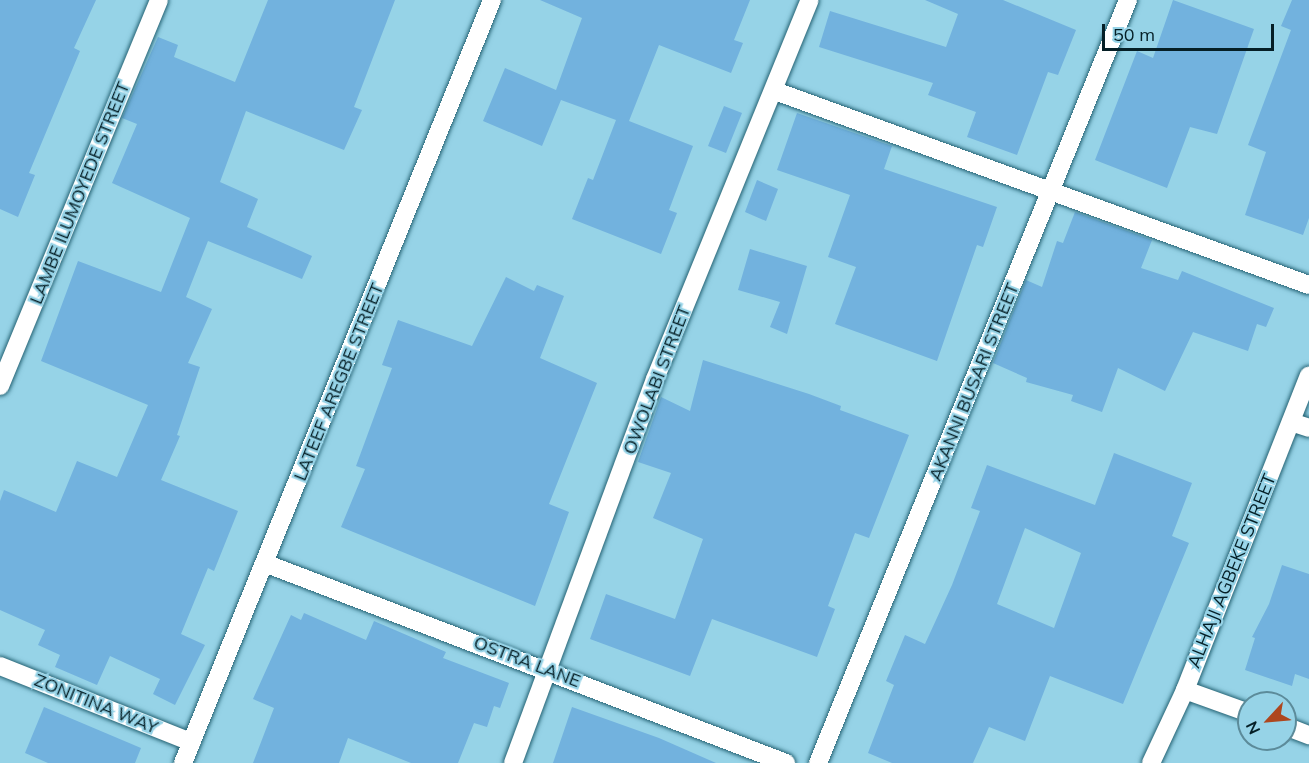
<!DOCTYPE html>
<html>
<head>
<meta charset="utf-8">
<style>
	body { margin:0 }
	#map { position:relative; width:1309px; height:763px; overflow:hidden; background:#96d3e7; font-family:Mulish,sans-serif }
	div>[style] { position:absolute }
	.building>* { inset:0; background:#72b2de }
	.roads { filter:drop-shadow(0 0 2px #246273) drop-shadow(0 0 2px #246273) }
	.street>* { height:18px; margin:-9px; padding:0 9px; transform-origin:9px; border-radius:9px; background:#fff }
	span { translate:-50% -50%; white-space:nowrap; text-align:center; line-height:1.15; -webkit-text-stroke:4.5px #96d3e7; paint-order:stroke }
	.street-label { font-size:18px; color:#051f26 }
	.north { position:absolute; left:1237px; top:691px; width:60px; height:60px; box-sizing:border-box; background:#96d3e7; border:2px solid #5c8b9a; border-radius:50%; rotate:244deg; font-size:16px; font-weight:700; line-height:24px; text-align:center; color:#051f26 }
	.north::after { content:''; display:block; margin:auto; width:21px; height:27px; background:#ae471f; clip-path:polygon(50% 0,100% 100%,50% 72%,0 100%) }
	.scale { position:absolute; left:1102px; top:24px; width:172px; height:27px; box-sizing:border-box; border:3px solid #051f26; border-top:0; padding-left:8px; font-size:18px; line-height:21px; white-space:nowrap; color:#051f26; -webkit-text-stroke:4px #96d3e7; paint-order:stroke }
</style>
</head>
<body>
<div id="map">
	<div class="building">
		<i style="clip-path:polygon(0 0,96px 0,74px 48px,80px 51px,29px 173px,35px 175px,18px 217px,0 209px)"></i>
		<i style="clip-path:polygon(268px 0,395px 0,354px 107px,362px 110px,344px 150px,246px 111px,220px 182px,258px 199px,247px 227px,312px 256px,302px 279px,208px 241px,186px 297px,212px 309px,188px 363px,200px 367px,177px 435px,180px 436px,161px 480px,238px 511px,214px 571px,208px 568px,181px 634px,205px 645px,175px 705px,153px 694px,160px 679px,110px 656px,97px 685px,55px 667px,60px 655px,38px 645px,45px 630px,0 610px,0 501px,4px 490px,56px 512px,77px 461px,117px 477px,148px 405px,41px 361px,78px 261px,161px 292px,190px 218px,112px 183px,137px 124px,122px 118px,158px 37px,178px 45px,174px 57px,235px 82px)"></i>
		<i style="clip-path:polygon(540px 0,750px 0,734px 40px,743px 43px,731px 73px,659px 45px,629px 121px,693px 146px,669px 210px,677px 213px,661px 254px,572px 219px,588px 178px,593px 180px,616px 120px,561px 100px,542px 146px,483px 121px,505px 68px,556px 90px,582px 18px)"></i>
		<i style="clip-path:polygon(925px 0,1003px 0,1076px 30px,1058px 75px,1048px 72px,1017px 155px,967px 137px,976px 112px,928px 95px,933px 83px,819px 47px,830px 11px,946px 47px,958px 14px)"></i>
		<i style="clip-path:polygon(1173px 0,1254px 29px,1217px 134px,1190px 127px,1167px 188px,1095px 160px,1137px 51px,1153px 58px)"></i>
		<i style="clip-path:polygon(1292px 0,1309px 0,1309px 218px,1303px 235px,1245px 215px,1266px 152px,1248px 145px,1291px 30px,1281px 26px)"></i>
		<i style="clip-path:polygon(724px 106px,742px 113px,726px 153px,708px 146px)"></i>
		<i style="clip-path:polygon(797px 113px,892px 146px,884px 169px,997px 207px,983px 247px,977px 245px,937px 361px,835px 324px,856px 267px,828px 257px,850px 195px,777px 170px)"></i>
		<i style="clip-path:polygon(757px 180px,778px 189px,766px 221px,745px 212px)"></i>
		<i style="clip-path:polygon(1075px 212px,1152px 240px,1141px 268px,1178px 280px,1182px 271px,1274px 308px,1266px 327px,1257px 324px,1248px 351px,1193px 332px,1165px 391px,1118px 368px,1102px 412px,1071px 401px,1073px 395px,1026px 382px,1027px 378px,993px 363px,1026px 280px,1042px 287px,1057px 241px,1063px 243px)"></i>
		<i style="clip-path:polygon(750px 249px,807px 266px,787px 334px,770px 327px,780px 302px,738px 290px)"></i>
		<i style="clip-path:polygon(506px 277px,534px 291px,537px 285px,564px 296px,540px 358px,597px 383px,549px 504px,569px 512px,535px 606px,341px 527px,365px 469px,356px 466px,392px 368px,382px 365px,398px 320px,472px 346px)"></i>
		<i style="clip-path:polygon(703px 360px,809px 394px,841px 406px,840px 410px,909px 435px,869px 538px,855px 533px,828px 606px,835px 609px,817px 657px,712px 619px,690px 676px,590px 639px,606px 594px,675px 619px,703px 539px,653px 518px,671px 473px,638px 462px,661px 397px,690px 411px)"></i>
		<i style="clip-path:polygon(evenodd,1114px 453px,1192px 483px,1172px 536px,1189px 543px,1123px 704px,1050px 676px,1025px 741px,989px 727px,973px 763px,892px 763px,868px 753px,894px 685px,886px 681px,905px 635px,925px 644px,952px 585px,980px 511px,971px 508px,987px 465px,1095px 505px,1114px 453px,1025px 528px,1081px 553px,1054px 628px,997px 604px,1025px 528px)"></i>
		<i style="clip-path:polygon(1282px 565px,1309px 574px,1309px 679px,1295px 674px,1292px 686px,1245px 670px,1255px 638px,1252px 637px,1269px 604px)"></i>
		<i style="clip-path:polygon(304px 613px,366px 640px,374px 621px,446px 652px,443px 658px,509px 683px,500px 708px,494px 706px,487px 727px,474px 723px,458px 763px,411px 763px,348px 738px,339px 763px,253px 763px,274px 708px,253px 699px,291px 615px,301px 620px)"></i>
		<i style="clip-path:polygon(44px 707px,141px 748px,135px 763px,48px 763px,25px 753px)"></i>
		<i style="clip-path:polygon(572px 707px,659px 738px,716px 763px,553px 763px)"></i>
	</div>
	<div class="roads">
		<div class="street">
			<i style="left:775px;top:91px;width:568px;rotate:19.97deg"></i>
			<i style="left:0;top:386px;width:417px;rotate:-67.6deg"></i>
			<i style="left:1291px;top:422px;width:19px;rotate:18deg"></i>
			<i style="left:267px;top:564px;width:556px;rotate:20.98deg"></i>
			<i style="left:0;top:666px;width:206px;rotate:21.7deg"></i>
			<i style="left:1185px;top:690px;width:68px;rotate:19.8deg"></i>
			<i style="left:1285px;top:726px;width:26px;rotate:21deg"></i>
			<i style="left:183px;top:763px;width:823px;rotate:-67.95deg"></i>
			<i style="left:513px;top:763px;width:409px;rotate:-69.7deg"></i>
			<i style="left:655px;top:379px;width:409px;rotate:-67.8deg"></i>
			<i style="left:818px;top:763px;width:824px;rotate:-67.89deg"></i>
			<i style="left:1151px;top:763px;width:81px;rotate:-65deg"></i>
			<i style="left:1185px;top:690px;width:338px;rotate:-68.5deg"></i>
		</div>
	</div>
	<div class="street-label">
		<span style="left:80px;top:193px;rotate:-68deg">LAMBE ILUMOYEDE STREET</span>
		<span style="left:657px;top:380px;rotate:-69deg">OWOLABI STREET</span>
		<span style="left:339px;top:382px;rotate:-68deg">LATEEF AREGBE STREET</span>
		<span style="left:974px;top:382px;rotate:-68deg">AKANNI BUSARI STREET</span>
		<span style="left:1232px;top:571px;rotate:-68deg">ALHAJI AGBEKE STREET</span>
		<span style="left:527px;top:662px;rotate:21deg">OSTRA LANE</span>
		<span style="left:96px;top:704px;rotate:22deg">ZONITINA WAY</span>
	</div>
	<div class="north">N</div>
	<div class="scale">50 m</div>
</div>
</body>
</html>
